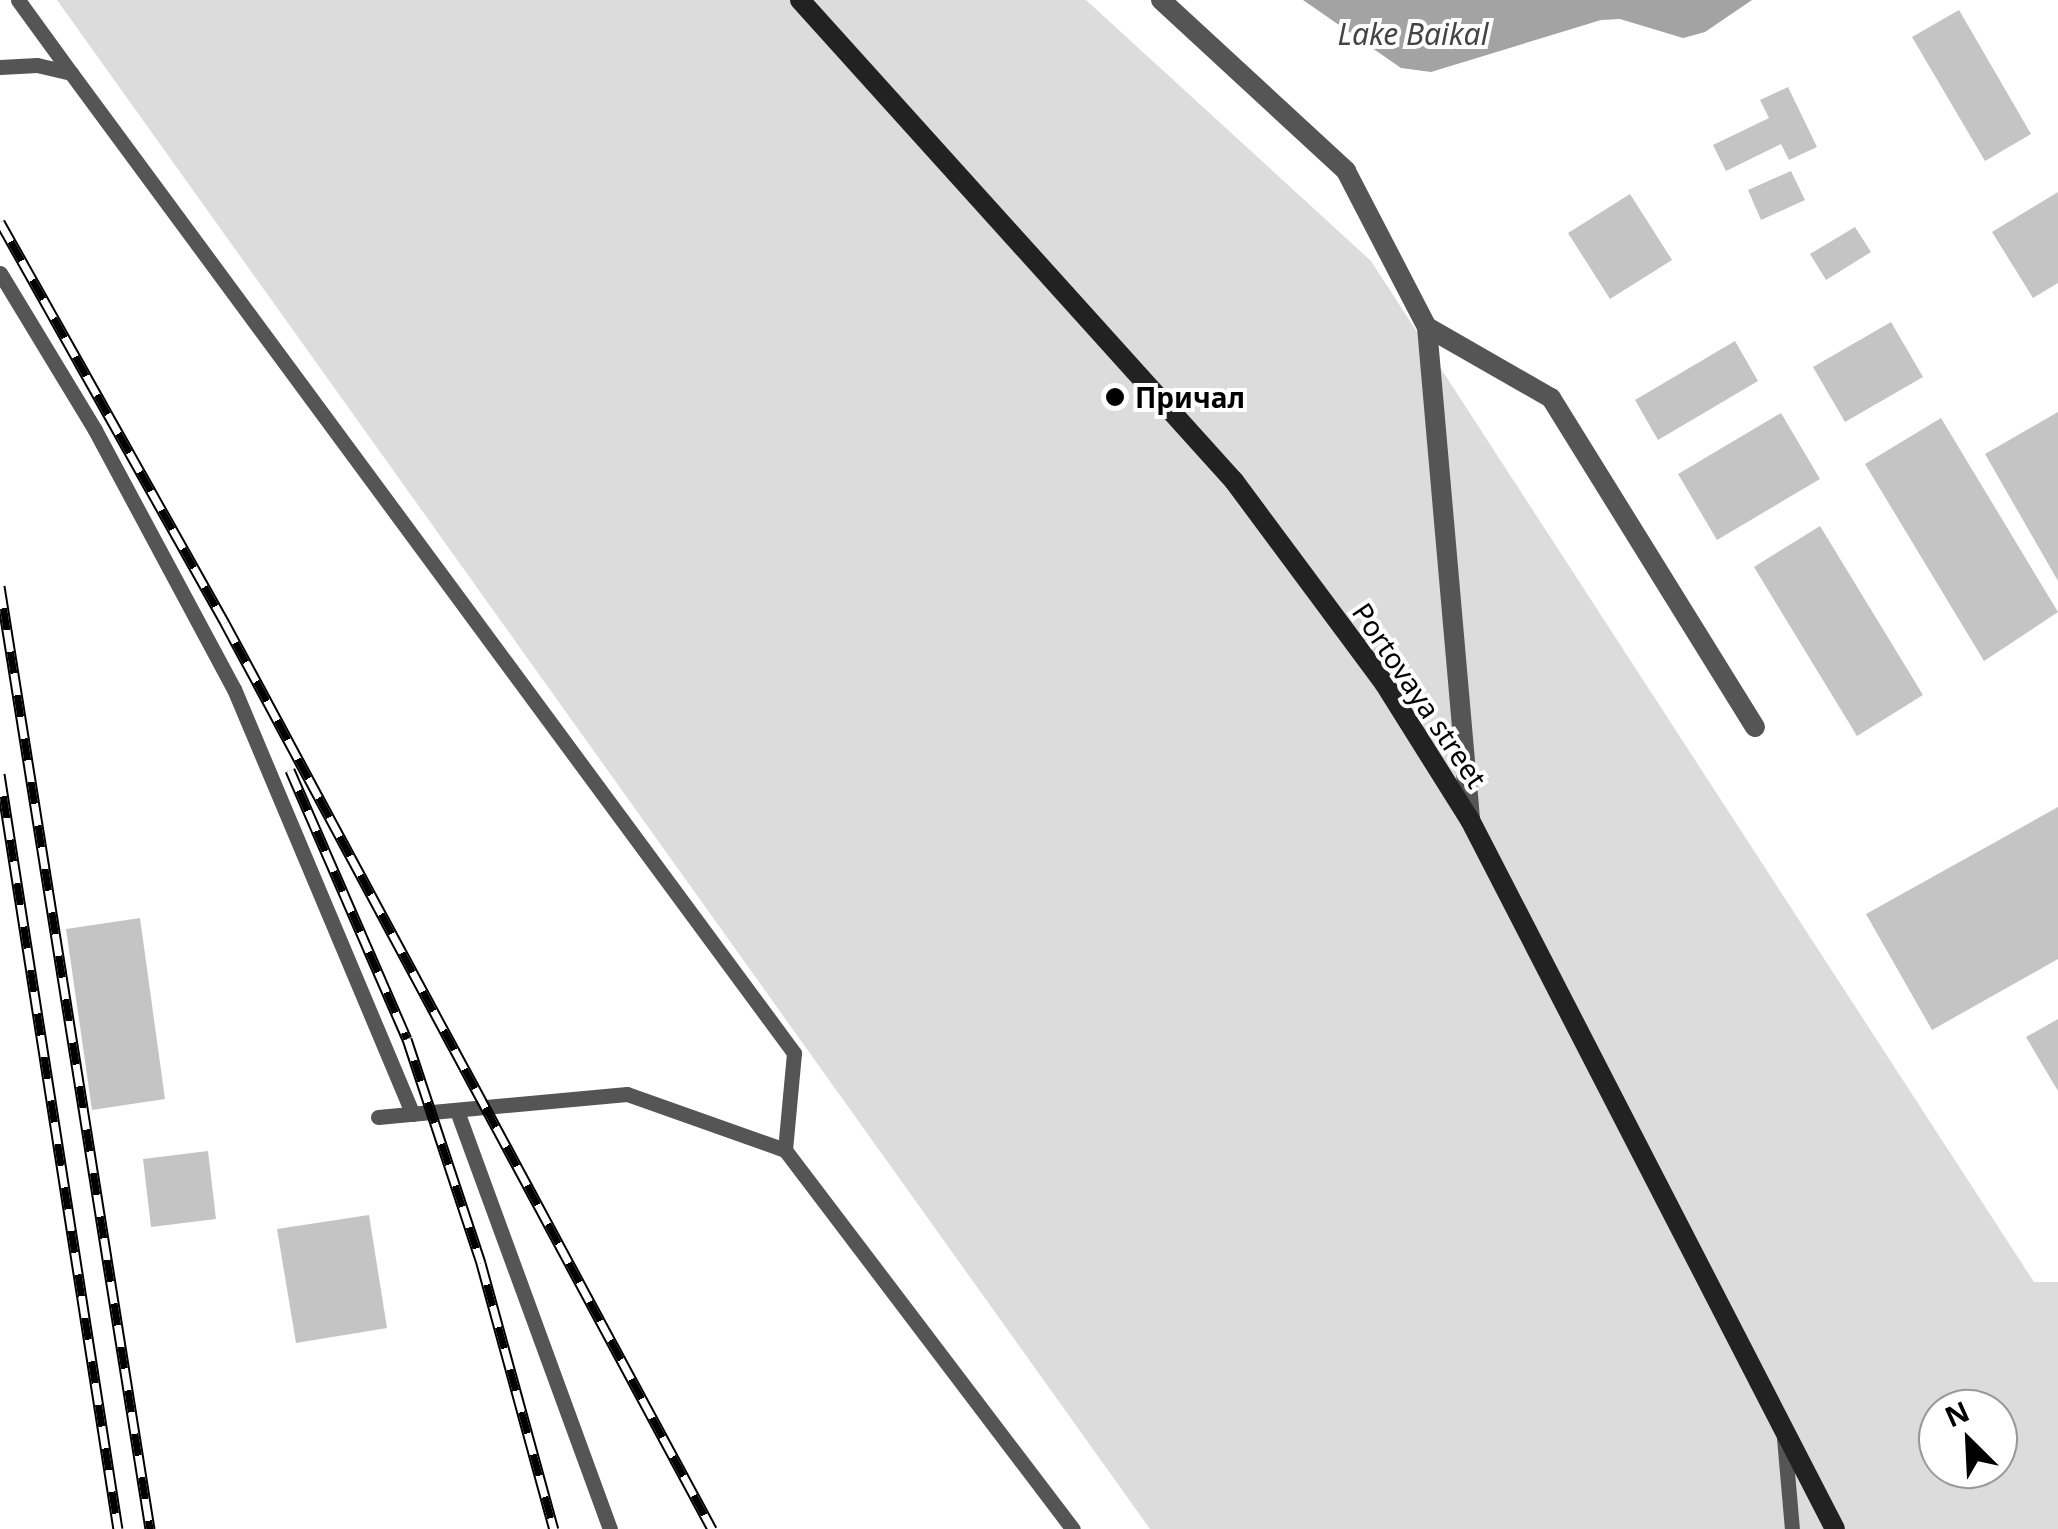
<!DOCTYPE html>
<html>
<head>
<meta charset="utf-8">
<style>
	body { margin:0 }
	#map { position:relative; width:2058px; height:1529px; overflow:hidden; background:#fff; font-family:"Noto Sans",sans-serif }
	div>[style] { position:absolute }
	.green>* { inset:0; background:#dcdcdc }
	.water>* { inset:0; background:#a3a3a3 }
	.building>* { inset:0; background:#c4c4c4 }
	.service>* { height:15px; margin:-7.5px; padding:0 7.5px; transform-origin:7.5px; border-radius:7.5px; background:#555 }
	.minor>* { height:20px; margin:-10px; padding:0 10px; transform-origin:10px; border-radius:10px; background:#555 }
	.secondary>* { height:20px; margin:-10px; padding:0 10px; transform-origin:10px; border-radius:10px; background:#222 }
	.rail>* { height:11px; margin-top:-5.5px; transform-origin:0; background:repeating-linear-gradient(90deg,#fff 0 22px,#000 0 44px); box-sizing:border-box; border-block:2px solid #000 }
	.dots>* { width:28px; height:28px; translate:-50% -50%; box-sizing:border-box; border:5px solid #fff; border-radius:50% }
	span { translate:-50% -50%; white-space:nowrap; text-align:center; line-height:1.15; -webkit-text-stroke:8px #fff; paint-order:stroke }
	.poi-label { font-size:28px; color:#000; font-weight:700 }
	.left { translate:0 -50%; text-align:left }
	.street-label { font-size:28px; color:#000 }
	.water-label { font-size:30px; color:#444; font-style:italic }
	.north { position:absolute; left:1918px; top:1389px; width:100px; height:100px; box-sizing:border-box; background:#fff; border:2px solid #999; border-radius:50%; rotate:336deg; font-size:28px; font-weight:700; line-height:40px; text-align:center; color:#000 }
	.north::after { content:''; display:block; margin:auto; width:35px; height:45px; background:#000; clip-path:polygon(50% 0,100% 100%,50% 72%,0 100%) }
</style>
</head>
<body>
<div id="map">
	<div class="green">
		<i style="clip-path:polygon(evenodd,57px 0,1086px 0,1371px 261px,2034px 1282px,2058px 1282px,2058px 1529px,1150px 1529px,57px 0,1938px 1409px,1998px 1409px,1998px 1469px,1938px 1469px,1938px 1409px)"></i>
	</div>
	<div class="water">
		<i style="clip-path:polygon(1303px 0,1752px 0,1705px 32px,1683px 38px,1620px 19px,1601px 20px,1431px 72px,1401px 68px)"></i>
	</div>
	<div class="building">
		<i style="clip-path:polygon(1959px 10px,2031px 134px,1985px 161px,1912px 37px)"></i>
		<i style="clip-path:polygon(1788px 87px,1817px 147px,1789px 160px,1781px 144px,1726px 171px,1713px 145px,1769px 118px,1760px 100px)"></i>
		<i style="clip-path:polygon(1791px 171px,1805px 200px,1761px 220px,1748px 190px)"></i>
		<i style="clip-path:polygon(2058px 192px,2058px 283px,2033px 298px,1992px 232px)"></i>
		<i style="clip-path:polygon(1630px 194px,1672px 260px,1610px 299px,1568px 233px)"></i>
		<i style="clip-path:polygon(1855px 227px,1871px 252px,1826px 280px,1810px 254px)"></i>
		<i style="clip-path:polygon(1891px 322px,1923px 377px,1845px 422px,1813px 367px)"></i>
		<i style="clip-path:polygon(1735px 341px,1758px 381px,1658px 440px,1635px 400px)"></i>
		<i style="clip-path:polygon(2058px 412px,2058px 581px,1985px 454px)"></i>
		<i style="clip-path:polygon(1781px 413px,1820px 479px,1717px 540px,1678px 474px)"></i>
		<i style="clip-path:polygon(1941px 418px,2058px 612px,1984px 661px,1865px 464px)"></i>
		<i style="clip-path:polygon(1820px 526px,1923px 695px,1857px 736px,1754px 567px)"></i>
		<i style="clip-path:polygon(2058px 807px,2058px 959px,1932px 1030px,1866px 914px)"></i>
		<i style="clip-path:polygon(140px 918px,165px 1099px,92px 1110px,66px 929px)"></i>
		<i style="clip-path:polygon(2058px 1019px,2058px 1091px,2026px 1037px)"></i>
		<i style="clip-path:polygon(208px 1151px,216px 1219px,151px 1227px,143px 1159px)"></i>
		<i style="clip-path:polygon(369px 1215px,387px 1328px,296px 1343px,277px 1229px)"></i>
	</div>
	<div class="service">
		<i style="left:18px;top:0;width:90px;rotate:54deg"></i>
		<i style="left:0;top:67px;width:37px;rotate:-3deg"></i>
		<i style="left:37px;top:65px;width:35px;rotate:13deg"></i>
		<i style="left:71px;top:73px;width:1218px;rotate:53.58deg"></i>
		<i style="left:794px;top:1053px;width:97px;rotate:95.3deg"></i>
		<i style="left:0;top:273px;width:184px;rotate:58.8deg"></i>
		<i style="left:95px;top:430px;width:294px;rotate:61.8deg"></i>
		<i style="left:234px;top:689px;width:461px;rotate:67.2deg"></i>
		<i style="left:457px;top:1111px;width:445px;rotate:69.9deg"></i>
		<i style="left:378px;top:1117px;width:250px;rotate:-5.3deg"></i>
		<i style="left:627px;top:1094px;width:168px;rotate:19.5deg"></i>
		<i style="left:785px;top:1150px;width:476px;rotate:52.8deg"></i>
		<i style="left:1784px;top:1438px;width:91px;rotate:85deg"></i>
	</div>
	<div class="minor">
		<i style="left:1161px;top:0;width:252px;rotate:42.7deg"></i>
		<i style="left:1346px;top:171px;width:176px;rotate:62.6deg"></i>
		<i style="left:1427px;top:327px;width:495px;rotate:85deg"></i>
		<i style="left:1427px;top:327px;width:143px;rotate:29.8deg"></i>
		<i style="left:1551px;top:398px;width:387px;rotate:58.2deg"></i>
	</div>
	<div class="secondary">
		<i style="left:800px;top:0;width:648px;rotate:47.94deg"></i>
		<i style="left:1234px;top:481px;width:252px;rotate:53.4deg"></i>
		<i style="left:1384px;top:683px;width:162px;rotate:57.9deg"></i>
		<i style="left:1470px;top:820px;width:797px;rotate:62.76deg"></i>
	</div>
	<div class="rail">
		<i style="left:0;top:222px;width:460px;rotate:60.7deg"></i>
		<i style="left:225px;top:623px;width:1029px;rotate:61.74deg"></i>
		<i style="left:0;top:586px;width:955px;rotate:80.96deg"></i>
		<i style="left:290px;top:770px;width:293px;rotate:66.5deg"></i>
		<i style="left:407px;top:1039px;width:236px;rotate:71.7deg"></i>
		<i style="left:481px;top:1263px;width:276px;rotate:74.7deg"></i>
		<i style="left:0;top:774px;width:764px;rotate:81.12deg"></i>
	</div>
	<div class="dots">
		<i style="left:1115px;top:397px;background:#000"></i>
	</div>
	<div class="poi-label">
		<span class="left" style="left:1135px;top:397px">Причал</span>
	</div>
	<div class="street-label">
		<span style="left:1420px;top:695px;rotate:56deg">Portovaya street</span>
	</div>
	<div class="water-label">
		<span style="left:1413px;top:34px">Lake Baikal</span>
	</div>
	<div class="north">N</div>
</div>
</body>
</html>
